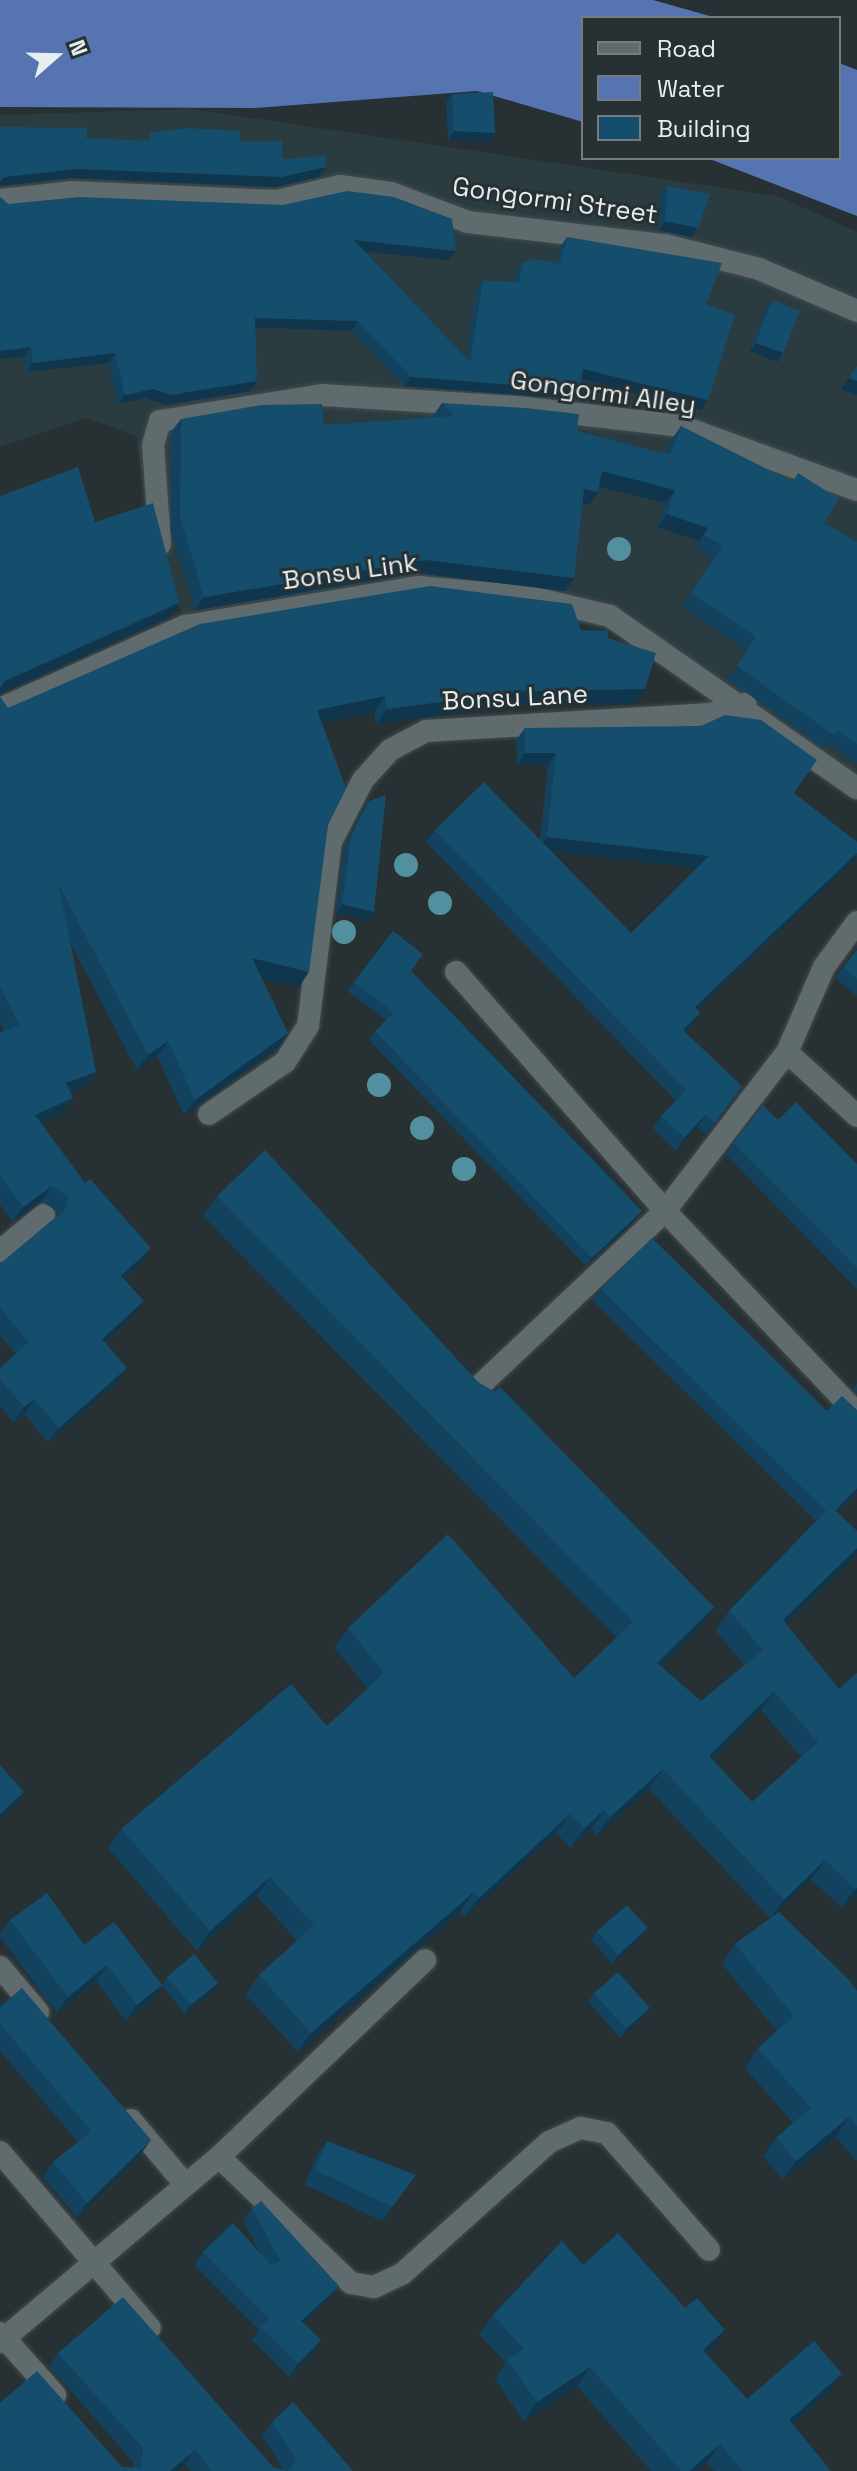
<!DOCTYPE html>
<html>
<head>
<meta charset="utf-8">
<style>
	body { margin:0 }
	#map { position:relative; width:857px; height:2471px; overflow:hidden; background:#273033; font-family:"Space Grotesk",sans-serif }
	div>[style] { position:absolute }
	.built>* { inset:0; background:#2b3c41 }
	.water>* { inset:0; background:#5674af }
	.roads { filter:drop-shadow(0 0 2px #434b4d) drop-shadow(0 0 2px #434b4d) }
	.minor>* { height:22px; margin:-11px; padding:0 11px; transform-origin:11px; border-radius:11px; background:#606b6d }
	.trees>* { width:24px; height:24px; margin:-12px; border-radius:50%; background:#52909f }
	.wall>* { inset:0; background:#12425e }
	.shaded-wall>* { inset:0; background:#0f364c }
	.building>* { inset:0; background:#154d6d }
	span { translate:-50% -50%; white-space:nowrap; text-align:center; line-height:1.15; -webkit-text-stroke:6px #273033; paint-order:stroke }
	.street-label { font-size:26px; color:#e7eeef }
	.legend { position:absolute; left:581px; top:16px; width:260px; height:144px; box-sizing:border-box; background:#273033; border:2px solid #747c7e; margin:0; padding:10px 14px; list-style:none; font-size:24px; color:#e7eeef }
	.legend li { display:flex; align-items:center; gap:16px; height:40px }
	.legend b { width:40px; border:2px solid #747c7e }
	.north { position:absolute; left:16px; top:16px; width:80px; height:80px; -webkit-text-stroke:6px #273033; paint-order:stroke; rotate:70deg; font-size:22px; font-weight:700; line-height:32px; text-align:center; color:#e7eeef }
	.north::after { content:''; display:block; margin:auto; width:28px; height:36px; background:#e7eeef; clip-path:polygon(50% 0,100% 100%,50% 72%,0 100%) }
</style>
</head>
<body>
<div id="map">
	<div class="built">
		<i style="clip-path:polygon(191px 109px,778px 196px,857px 232px,857px 793px,797px 743px,605px 628px,399px 587px,182px 614px,151px 541px,136px 436px,86px 418px,0 447px,0 115px)"></i>
	</div>
	<div class="water">
		<i style="clip-path:polygon(0 0,653px 0,717px 18px,583px 18px,583px 122px,477px 91px,256px 108px,0 107px)"></i>
		<i style="clip-path:polygon(839px 63px,857px 70px,857px 216px,707px 158px,839px 158px)"></i>
	</div>
	<div class="roads">
		<div class="minor">
			<i style="left:0;top:200px;width:72px;rotate:-6.3deg"></i>
			<i style="left:72px;top:192px;width:205px;rotate:2.5deg"></i>
			<i style="left:277px;top:201px;width:65px;rotate:-13.4deg"></i>
			<i style="left:340px;top:186px;width:51px;rotate:7.8deg"></i>
			<i style="left:391px;top:193px;width:82px;rotate:20.6deg"></i>
			<i style="left:468px;top:222px;width:198px;rotate:6.7deg"></i>
			<i style="left:665px;top:245px;width:97px;rotate:14.3deg"></i>
			<i style="left:759px;top:269px;width:107px;rotate:23.2deg"></i>
			<i style="left:160px;top:544px;width:99px;rotate:-94deg"></i>
			<i style="left:153px;top:445px;width:25px;rotate:-74deg"></i>
			<i style="left:160px;top:421px;width:164px;rotate:-9.1deg"></i>
			<i style="left:322px;top:395px;width:195px;rotate:3.5deg"></i>
			<i style="left:517px;top:407px;width:165px;rotate:6.6deg"></i>
			<i style="left:681px;top:426px;width:187px;rotate:20deg"></i>
			<i style="left:0;top:709px;width:203px;rotate:-24.2deg"></i>
			<i style="left:185px;top:626px;width:237px;rotate:-9.5deg"></i>
			<i style="left:419px;top:587px;width:111px;rotate:5.1deg"></i>
			<i style="left:530px;top:597px;width:82px;rotate:13.4deg"></i>
			<i style="left:610px;top:616px;width:301px;rotate:34.9deg"></i>
			<i style="left:857px;top:922px;width:56px;rotate:126.3deg"></i>
			<i style="left:824px;top:967px;width:93px;rotate:113.5deg"></i>
			<i style="left:787px;top:1052px;width:200px;rotate:127.5deg"></i>
			<i style="left:665px;top:1211px;width:279px;rotate:46.5deg"></i>
			<i style="left:456px;top:972px;width:317px;rotate:48.8deg"></i>
			<i style="left:665px;top:1211px;width:262px;rotate:136.7deg"></i>
			<i style="left:787px;top:1052px;width:95px;rotate:42.4deg"></i>
			<i style="left:209px;top:1114px;width:92px;rotate:-34.4deg"></i>
			<i style="left:285px;top:1062px;width:43px;rotate:-57.4deg"></i>
			<i style="left:308px;top:1026px;width:185px;rotate:-82.9deg"></i>
			<i style="left:331px;top:842px;width:70px;rotate:-62.7deg"></i>
			<i style="left:363px;top:780px;width:40px;rotate:-48deg"></i>
			<i style="left:390px;top:750px;width:41px;rotate:-27.8deg"></i>
			<i style="left:426px;top:731px;width:285px;rotate:-3.4deg"></i>
			<i style="left:710px;top:714px;width:37px;rotate:-16deg"></i>
			<i style="left:0;top:1251px;width:57px;rotate:-39.3deg"></i>
			<i style="left:0;top:1967px;width:59px;rotate:49.8deg"></i>
			<i style="left:131px;top:2120px;width:82px;rotate:49.9deg"></i>
			<i style="left:0;top:2152px;width:231px;rotate:49.6deg"></i>
			<i style="left:219px;top:2157px;width:182px;rotate:43.7deg"></i>
			<i style="left:351px;top:2283px;width:23px;rotate:10deg"></i>
			<i style="left:374px;top:2287px;width:31px;rotate:-25deg"></i>
			<i style="left:402px;top:2274px;width:198px;rotate:-41.9deg"></i>
			<i style="left:549px;top:2142px;width:35px;rotate:-24deg"></i>
			<i style="left:581px;top:2128px;width:26px;rotate:11deg"></i>
			<i style="left:607px;top:2133px;width:155px;rotate:48.9deg"></i>
			<i style="left:0;top:2333px;width:83px;rotate:48.4deg"></i>
			<i style="left:0;top:2342px;width:287px;rotate:-40.2deg"></i>
			<i style="left:219px;top:2157px;width:285px;rotate:-43.7deg"></i>
		</div>
	</div>
	<div class="trees">
		<i style="left:619px;top:549px"></i>
		<i style="left:406px;top:865px"></i>
		<i style="left:440px;top:903px"></i>
		<i style="left:344px;top:932px"></i>
		<i style="left:379px;top:1085px"></i>
		<i style="left:422px;top:1128px"></i>
		<i style="left:464px;top:1169px"></i>
	</div>
	<div class="wall">
		<i style="clip-path:polygon(452px 94px,495px 133px,489px 142px,448px 140px,446px 103px)"></i>
		<i style="clip-path:polygon(667px 186px,691px 237px,659px 230px,661px 195px)"></i>
		<i style="clip-path:polygon(0 197px,8px 204px,449px 260px,365px 251px,466px 357px,476px 290px,483px 281px,514px 282px,516px 272px,523px 262px,556px 264px,560px 247px,567px 237px,706px 304px,708px 400px,701px 410px,582px 380px,580px 390px,574px 399px,404px 386px,352px 331px,255px 327px,257px 381px,250px 391px,165px 405px,146px 398px,118px 404px,108px 363px,27px 372px,24px 356px,0 359px)"></i>
		<i style="clip-path:polygon(772px 300px,783px 353px,777px 362px,750px 351px,766px 309px)"></i>
		<i style="clip-path:polygon(442px 403px,577px 431px,666px 454px,672px 439px,681px 426px,824px 523px,857px 542px,857px 764px,829px 744px,825px 749px,727px 679px,747px 651px,682px 606px,713px 559px,695px 548px,699px 541px,657px 527px,666px 503px,599px 486px,598px 492px,589px 505px,583px 503px,565px 591px,417px 573px,195px 610px,171px 531px,171px 432px,181px 419px,324px 425px,434px 417px,433px 416px)"></i>
		<i style="clip-path:polygon(581px 630px,608px 638px,645px 689px,635px 704px,516px 706px,376px 724px,374px 712px,321px 722px,328px 825px,299px 987px,261px 978px,288px 1033px,277px 1049px,184px 1115px,157px 1056px,137px 1070px,70px 942px,96px 1072px,85px 1087px,70px 1092px,73px 1098px,62px 1113px,41px 1123px,85px 1183px,151px 1248px,140px 1263px,124px 1279px,133px 1316px,104px 1342px,116px 1383px,48px 1443px,24px 1414px,14px 1423px,0 1406px,0 1368px,16px 1354px,0 1336px,0 1264px,56px 1217px,58px 1212px,41px 1201px,13px 1222px,0 1205px,0 1033px,4px 1031px,0 1023px,0 697px,8px 708px)"></i>
		<i style="clip-path:polygon(evenodd,525px 728px,794px 793px,857px 842px,857px 856px,855px 859px,697px 1009px,692px 1025px,685px 1032px,734px 1098px,706px 1135px,698px 1127px,676px 1151px,653px 1128px,661px 1116px,676px 1101px,426px 842px,435px 830px,540px 839px,548px 765px,517px 765px,516px 740px,525px 728px,551px 851px,697px 868px,631px 933px,551px 851px)"></i>
		<i style="clip-path:polygon(369px 801px,368px 921px,336px 913px,345px 846px,363px 810px)"></i>
		<i style="clip-path:polygon(393px 931px,411px 971px,642px 1211px,635px 1220px,586px 1266px,369px 1040px,375px 1031px,386px 1020px,347px 991px)"></i>
		<i style="clip-path:polygon(857px 950px,857px 996px,835px 978px)"></i>
		<i style="clip-path:polygon(778px 1120px,857px 1164px,857px 1289px,726px 1155px,734px 1143px)"></i>
		<i style="clip-path:polygon(evenodd,217px 1196px,478px 1382px,714px 1607px,700px 1627px,661px 1666px,701px 1701px,745px 1665px,715px 1631px,729px 1611px,816px 1521px,593px 1301px,601px 1289px,827px 1411px,857px 1410px,857px 1492px,837px 1512px,857px 1531px,857px 1552px,853px 1558px,786px 1624px,839px 1689px,857px 1673px,857px 1895px,842px 1908px,811px 1879px,777px 1912px,857px 1991px,857px 2161px,836px 2137px,783px 2180px,763px 2156px,777px 2137px,793px 2123px,745px 2068px,758px 2048px,777px 2031px,722px 1964px,735px 1944px,770px 1918px,649px 1789px,597px 1836px,591px 1829px,570px 1848px,556px 1833px,465px 1917px,460px 1912px,298px 2052px,246px 1995px,259px 1975px,297px 1941px,257px 1896px,197px 1951px,108px 1848px,121px 1829px,327px 1726px,368px 1689px,334px 1647px,348px 1628px,574px 1678px,617px 1638px,203px 1216px,217px 1196px,761px 1710px,801px 1757px,752px 1802px,712px 1759px,761px 1710px)"></i>
		<i style="clip-path:polygon(857px 1383px,857px 1393px,853px 1388px)"></i>
		<i style="clip-path:polygon(10px 1920px,84px 1945px,162px 1985px,167px 1977px,218px 1983px,212px 1992px,185px 2014px,162px 1986px,151px 2001px,126px 2021px,96px 1981px,57px 2013px,0 1937px,0 1934px)"></i>
		<i style="clip-path:polygon(597px 1931px,642px 1937px,612px 1964px,591px 1940px)"></i>
		<i style="clip-path:polygon(594px 1993px,650px 2008px,644px 2017px,620px 2038px,588px 2002px)"></i>
		<i style="clip-path:polygon(0 2007px,141px 2154px,77px 2217px,43px 2177px,53px 2162px,78px 2142px,0 2051px)"></i>
		<i style="clip-path:polygon(327px 2141px,406px 2189px,382px 2221px,305px 2185px,317px 2155px)"></i>
		<i style="clip-path:polygon(252px 2208px,339px 2286px,330px 2298px,304px 2323px,321px 2340px,312px 2353px,289px 2377px,252px 2340px,259px 2330px,194px 2265px,203px 2252px,261px 2254px,243px 2221px)"></i>
		<i style="clip-path:polygon(583px 2265px,712px 2349px,706px 2354px,747px 2399px,828px 2393px,793px 2424px,831px 2471px,714px 2471px,707px 2463px,698px 2471px,651px 2471px,577px 2386px,524px 2422px,495px 2379px,506px 2363px,479px 2334px,493px 2315px)"></i>
		<i style="clip-path:polygon(58px 2353px,273px 2467px,284px 2470px,262px 2436px,272px 2422px,353px 2471px,191px 2471px,185px 2464px,177px 2471px,0 2471px,0 2403px,122px 2467px,133px 2468px,133px 2462px,49px 2366px)"></i>
	</div>
	<div class="shaded-wall">
		<i style="clip-path:polygon(454px 131px,495px 133px,489px 142px,448px 140px)"></i>
		<i style="clip-path:polygon(326px 167px,319px 177px,276px 187px,71px 178px,0 186px,0 182px,4px 177px,77px 169px)"></i>
		<i style="clip-path:polygon(665px 221px,698px 228px,691px 237px,659px 230px)"></i>
		<i style="clip-path:polygon(354px 240px,456px 251px,449px 260px,347px 250px)"></i>
		<i style="clip-path:polygon(255px 318px,358px 321px,352px 331px,248px 327px)"></i>
		<i style="clip-path:polygon(756px 343px,783px 353px,777px 362px,750px 351px)"></i>
		<i style="clip-path:polygon(31px 347px,24px 356px,0 359px,0 351px)"></i>
		<i style="clip-path:polygon(115px 353px,108px 363px,27px 372px,33px 363px)"></i>
		<i style="clip-path:polygon(583px 369px,708px 400px,701px 410px,577px 378px)"></i>
		<i style="clip-path:polygon(411px 377px,580px 390px,574px 399px,404px 386px)"></i>
		<i style="clip-path:polygon(849px 378px,857px 381px,857px 395px,841px 389px)"></i>
		<i style="clip-path:polygon(257px 381px,250px 391px,165px 405px,146px 398px,118px 404px,125px 395px,153px 389px)"></i>
		<i style="clip-path:polygon(602px 471px,675px 490px,666px 503px,593px 485px)"></i>
		<i style="clip-path:polygon(584px 489px,598px 492px,589px 505px,575px 502px)"></i>
		<i style="clip-path:polygon(667px 514px,708px 528px,699px 541px,657px 527px)"></i>
		<i style="clip-path:polygon(426px 560px,574px 578px,565px 591px,417px 573px,195px 610px,204px 597px)"></i>
		<i style="clip-path:polygon(179px 603px,168px 618px,0 694px,0 688px,5px 681px)"></i>
		<i style="clip-path:polygon(645px 689px,635px 704px,516px 706px,376px 724px,387px 709px,526px 691px)"></i>
		<i style="clip-path:polygon(385px 696px,374px 712px,306px 726px,317px 710px)"></i>
		<i style="clip-path:polygon(525px 753px,556px 753px,548px 765px,517px 765px)"></i>
		<i style="clip-path:polygon(547px 837px,709px 856px,701px 869px,538px 849px)"></i>
		<i style="clip-path:polygon(857px 853px,855px 859px,686px 1019px,695px 1007px)"></i>
		<i style="clip-path:polygon(342px 904px,374px 912px,368px 921px,336px 913px)"></i>
		<i style="clip-path:polygon(252px 958px,309px 972px,299px 987px,241px 974px)"></i>
		<i style="clip-path:polygon(700px 1013px,692px 1025px,674px 1042px,683px 1030px)"></i>
		<i style="clip-path:polygon(288px 1033px,277px 1049px,184px 1115px,195px 1100px)"></i>
		<i style="clip-path:polygon(168px 1041px,157px 1056px,137px 1070px,148px 1055px)"></i>
		<i style="clip-path:polygon(96px 1072px,85px 1087px,56px 1098px,66px 1083px)"></i>
		<i style="clip-path:polygon(73px 1098px,62px 1113px,24px 1130px,35px 1115px)"></i>
		<i style="clip-path:polygon(706px 1114px,698px 1127px,676px 1151px,684px 1138px)"></i>
		<i style="clip-path:polygon(52px 1186px,41px 1201px,13px 1222px,23px 1207px)"></i>
		<i style="clip-path:polygon(642px 1211px,635px 1220px,586px 1266px,592px 1258px)"></i>
		<i style="clip-path:polygon(151px 1248px,140px 1263px,111px 1291px,121px 1276px)"></i>
		<i style="clip-path:polygon(144px 1301px,133px 1316px,91px 1354px,102px 1339px)"></i>
		<i style="clip-path:polygon(127px 1368px,116px 1383px,48px 1443px,59px 1428px)"></i>
		<i style="clip-path:polygon(34px 1399px,24px 1414px,14px 1423px,24px 1407px)"></i>
		<i style="clip-path:polygon(857px 1488px,857px 1492px,822px 1527px,831px 1515px)"></i>
		<i style="clip-path:polygon(857px 1548px,857px 1552px,853px 1558px,770px 1639px,783px 1620px)"></i>
		<i style="clip-path:polygon(714px 1607px,700px 1627px,644px 1682px,657px 1663px)"></i>
		<i style="clip-path:polygon(774px 1691px,761px 1710px,696px 1775px,709px 1756px)"></i>
		<i style="clip-path:polygon(663px 1769px,649px 1789px,597px 1836px,610px 1817px)"></i>
		<i style="clip-path:polygon(24px 1792px,12px 1809px,0 1820px,0 1814px)"></i>
		<i style="clip-path:polygon(604px 1810px,591px 1829px,570px 1848px,584px 1829px)"></i>
		<i style="clip-path:polygon(570px 1814px,556px 1833px,465px 1917px,479px 1898px)"></i>
		<i style="clip-path:polygon(825px 1860px,811px 1879px,770px 1919px,784px 1900px)"></i>
		<i style="clip-path:polygon(270px 1877px,257px 1896px,197px 1951px,210px 1931px)"></i>
		<i style="clip-path:polygon(857px 1888px,857px 1895px,842px 1908px,855px 1889px)"></i>
		<i style="clip-path:polygon(474px 1892px,460px 1912px,298px 2052px,311px 2033px)"></i>
		<i style="clip-path:polygon(648px 1928px,642px 1937px,612px 1964px,618px 1955px)"></i>
		<i style="clip-path:polygon(107px 1965px,96px 1981px,57px 2013px,68px 1997px)"></i>
		<i style="clip-path:polygon(218px 1983px,212px 1992px,185px 2014px,191px 2005px)"></i>
		<i style="clip-path:polygon(162px 1985px,151px 2001px,126px 2021px,137px 2005px)"></i>
		<i style="clip-path:polygon(650px 2008px,644px 2017px,620px 2038px,626px 2029px)"></i>
		<i style="clip-path:polygon(849px 2117px,836px 2137px,783px 2180px,796px 2161px)"></i>
		<i style="clip-path:polygon(151px 2140px,141px 2154px,77px 2217px,87px 2203px)"></i>
		<i style="clip-path:polygon(339px 2286px,330px 2298px,292px 2334px,301px 2321px)"></i>
		<i style="clip-path:polygon(725px 2330px,712px 2349px,689px 2369px,703px 2350px)"></i>
		<i style="clip-path:polygon(321px 2340px,312px 2353px,289px 2377px,298px 2364px)"></i>
		<i style="clip-path:polygon(590px 2367px,577px 2386px,524px 2422px,537px 2402px)"></i>
		<i style="clip-path:polygon(842px 2374px,828px 2393px,776px 2439px,789px 2420px)"></i>
		<i style="clip-path:polygon(720px 2444px,707px 2463px,698px 2471px,689px 2471px)"></i>
		<i style="clip-path:polygon(195px 2450px,185px 2464px,177px 2471px,170px 2471px)"></i>
	</div>
	<div class="building">
		<i style="clip-path:polygon(493px 92px,495px 133px,454px 131px,452px 94px)"></i>
		<i style="clip-path:polygon(0 127px,87px 128px,86px 138px,150px 141px,150px 133px,186px 128px,240px 131px,240px 142px,282px 141px,282px 159px,325px 156px,326px 167px,282px 177px,77px 169px,4px 177px,0 182px)"></i>
		<i style="clip-path:polygon(667px 186px,710px 194px,698px 228px,665px 221px)"></i>
		<i style="clip-path:polygon(347px 191px,394px 197px,452px 219px,456px 251px,354px 240px,470px 362px,483px 281px,519px 282px,523px 262px,533px 259px,560px 264px,567px 237px,722px 263px,706px 304px,735px 315px,708px 400px,583px 369px,580px 390px,411px 377px,358px 321px,255px 318px,257px 381px,171px 395px,153px 389px,125px 395px,115px 353px,33px 363px,31px 347px,0 351px,0 197px,8px 204px,79px 197px,283px 205px)"></i>
		<i style="clip-path:polygon(772px 300px,800px 311px,783px 353px,756px 343px)"></i>
		<i style="clip-path:polygon(857px 366px,857px 381px,849px 378px)"></i>
		<i style="clip-path:polygon(442px 403px,525px 408px,579px 414px,577px 431px,670px 455px,681px 426px,793px 482px,798px 473px,839px 499px,824px 523px,857px 542px,857px 744px,838px 730px,835px 736px,737px 666px,756px 637px,691px 593px,723px 546px,704px 535px,708px 528px,667px 514px,675px 490px,602px 471px,598px 492px,584px 489px,574px 578px,426px 560px,204px 597px,180px 517px,181px 419px,261px 405px,322px 404px,324px 425px,454px 416px)"></i>
		<i style="clip-path:polygon(78px 467px,95px 522px,153px 503px,179px 603px,5px 681px,0 688px,0 496px)"></i>
		<i style="clip-path:polygon(430px 586px,572px 604px,581px 630px,608px 631px,608px 638px,656px 653px,645px 689px,526px 691px,387px 709px,385px 696px,317px 710px,346px 788px,328px 825px,309px 972px,252px 958px,288px 1033px,195px 1100px,168px 1041px,148px 1055px,59px 885px,96px 1072px,66px 1083px,73px 1098px,35px 1115px,85px 1183px,90px 1179px,151px 1248px,121px 1276px,144px 1301px,102px 1339px,127px 1368px,59px 1428px,34px 1399px,24px 1407px,0 1379px,0 1368px,29px 1342px,0 1308px,0 1264px,64px 1211px,68px 1197px,52px 1186px,23px 1207px,0 1176px,0 1033px,19px 1025px,0 986px,0 697px,8px 708px,200px 624px)"></i>
		<i style="clip-path:polygon(725px 715px,761px 720px,817px 760px,794px 793px,857px 842px,857px 853px,695px 1007px,700px 1013px,683px 1030px,742px 1086px,714px 1123px,706px 1114px,684px 1138px,661px 1116px,686px 1090px,435px 830px,484px 782px,631px 933px,709px 856px,547px 837px,556px 753px,525px 753px,525px 728px,701px 726px)"></i>
		<i style="clip-path:polygon(386px 795px,374px 912px,342px 904px,351px 837px,369px 801px)"></i>
		<i style="clip-path:polygon(393px 931px,423px 954px,411px 971px,642px 1211px,592px 1258px,375px 1031px,394px 1013px,354px 982px)"></i>
		<i style="clip-path:polygon(857px 950px,857px 979px,843px 967px)"></i>
		<i style="clip-path:polygon(796px 1102px,857px 1164px,857px 1268px,734px 1143px,763px 1105px,778px 1120px)"></i>
		<i style="clip-path:polygon(evenodd,265px 1150px,478px 1382px,495px 1392px,500px 1387px,714px 1607px,657px 1663px,701px 1701px,763px 1650px,729px 1611px,831px 1506px,857px 1531px,857px 1548px,783px 1620px,839px 1689px,857px 1673px,857px 1888px,855px 1889px,825px 1860px,784px 1900px,663px 1769px,610px 1817px,604px 1810px,584px 1829px,570px 1814px,479px 1898px,474px 1892px,311px 2033px,259px 1975px,314px 1925px,270px 1877px,210px 1931px,121px 1829px,291px 1684px,327px 1726px,384px 1673px,348px 1628px,448px 1534px,574px 1678px,633px 1622px,217px 1196px,265px 1150px,774px 1691px,818px 1742px,752px 1802px,709px 1756px,774px 1691px)"></i>
		<i style="clip-path:polygon(652px 1238px,827px 1411px,842px 1396px,857px 1410px,857px 1488px,836px 1510px,831px 1506px,826px 1511px,601px 1289px)"></i>
		<i style="clip-path:polygon(0 1765px,24px 1792px,0 1814px)"></i>
		<i style="clip-path:polygon(47px 1893px,84px 1945px,114px 1922px,162px 1985px,137px 2005px,107px 1965px,68px 1997px,10px 1920px)"></i>
		<i style="clip-path:polygon(627px 1905px,648px 1928px,618px 1955px,597px 1931px)"></i>
		<i style="clip-path:polygon(779px 1912px,849px 1980px,857px 1991px,857px 2126px,849px 2117px,796px 2161px,777px 2137px,811px 2108px,758px 2048px,794px 2016px,735px 1944px)"></i>
		<i style="clip-path:polygon(194px 1954px,218px 1983px,191px 2005px,167px 1977px)"></i>
		<i style="clip-path:polygon(618px 1972px,650px 2008px,626px 2029px,594px 1993px)"></i>
		<i style="clip-path:polygon(22px 1988px,151px 2140px,87px 2203px,53px 2162px,91px 2131px,0 2024px,0 2007px)"></i>
		<i style="clip-path:polygon(327px 2141px,416px 2175px,392px 2207px,315px 2170px)"></i>
		<i style="clip-path:polygon(261px 2201px,339px 2286px,301px 2321px,321px 2340px,298px 2364px,261px 2327px,269px 2319px,203px 2252px,233px 2223px,272px 2266px,280px 2260px,252px 2208px)"></i>
		<i style="clip-path:polygon(618px 2233px,685px 2308px,697px 2298px,725px 2330px,703px 2350px,747px 2399px,814px 2341px,842px 2374px,789px 2420px,831px 2471px,743px 2471px,720px 2444px,689px 2471px,681px 2471px,590px 2367px,537px 2402px,508px 2360px,524px 2349px,493px 2315px,562px 2241px,583px 2265px)"></i>
		<i style="clip-path:polygon(123px 2297px,273px 2467px,287px 2471px,212px 2471px,195px 2450px,170px 2471px,2px 2471px,0 2469px,0 2403px,37px 2371px,122px 2467px,141px 2468px,143px 2448px,58px 2353px)"></i>
		<i style="clip-path:polygon(293px 2402px,353px 2471px,287px 2471px,297px 2461px,272px 2422px)"></i>
	</div>
	<div class="street-label">
		<span style="left:555px;top:201px;rotate:8deg">Gongormi Street</span>
		<span style="left:603px;top:393px;rotate:8deg">Gongormi Alley</span>
		<span style="left:350px;top:572px;rotate:-8deg">Bonsu Link</span>
		<span style="left:515px;top:698px;rotate:-3deg">Bonsu Lane</span>
	</div>
	<ul class="legend">
	<li><b style="height:10px;background:#606b6d"></b>Road</li>
	<li><b style="height:22px;background:#5674af"></b>Water</li>
	<li><b style="height:22px;background:#154d6d"></b>Building</li>
	</ul>
	<div class="north">N</div>
</div>
</body>
</html>
